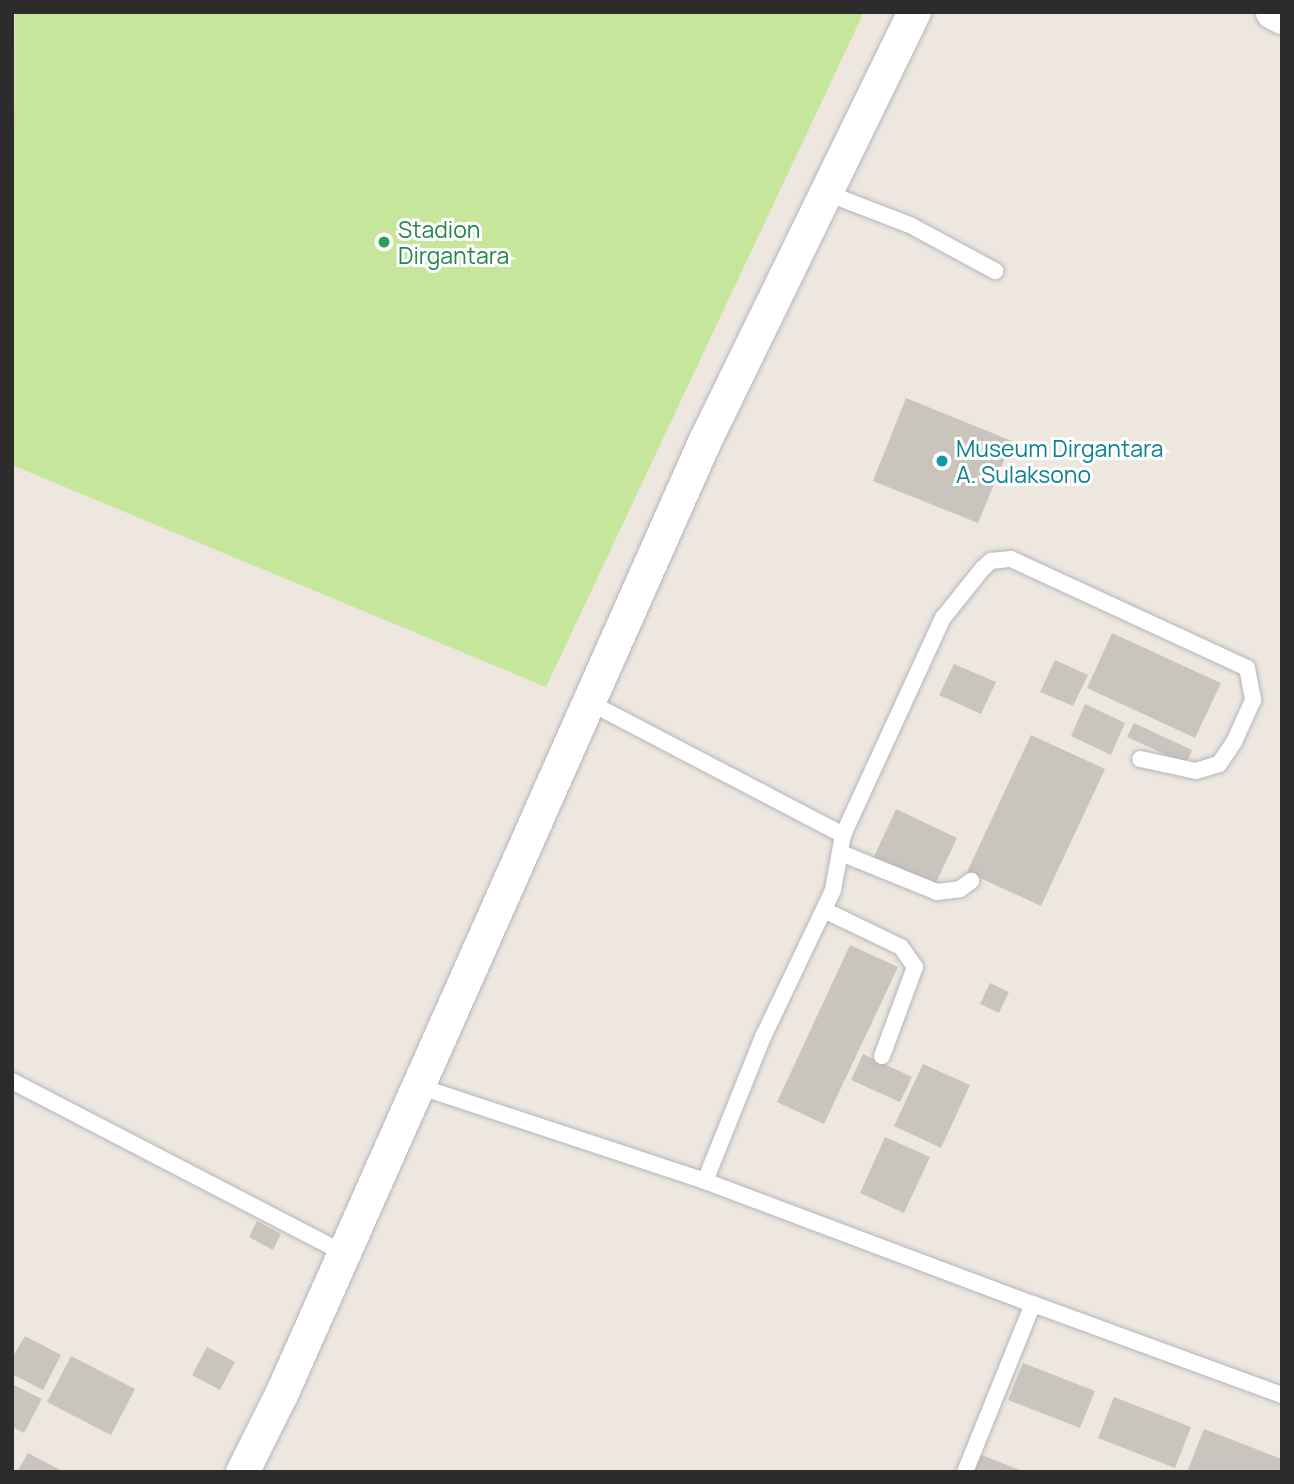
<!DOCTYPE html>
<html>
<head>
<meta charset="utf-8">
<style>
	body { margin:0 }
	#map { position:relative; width:1294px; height:1484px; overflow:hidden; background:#ede7df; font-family:Manrope,sans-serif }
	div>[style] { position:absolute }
	.pitch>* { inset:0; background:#c6e69c }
	.building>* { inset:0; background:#c9c5be }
	.roads { filter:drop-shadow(0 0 2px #b3b5be) drop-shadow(0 0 2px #b3b5be) }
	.lane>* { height:16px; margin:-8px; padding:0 8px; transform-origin:8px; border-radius:8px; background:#fff }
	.street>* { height:33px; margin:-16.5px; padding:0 16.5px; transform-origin:16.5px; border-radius:16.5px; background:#fff }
	.dots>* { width:19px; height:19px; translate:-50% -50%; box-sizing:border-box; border:4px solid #fff; border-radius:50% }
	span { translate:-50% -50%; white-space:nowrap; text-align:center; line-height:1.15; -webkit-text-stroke:6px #fff; paint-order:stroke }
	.leisure-label { font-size:23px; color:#27864d }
	.left { translate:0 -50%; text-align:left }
	.culture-label { font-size:23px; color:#0d838f }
	.frame { position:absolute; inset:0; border:14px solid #2c2c2c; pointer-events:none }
</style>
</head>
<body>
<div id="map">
	<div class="pitch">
		<i style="clip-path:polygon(15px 12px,864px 12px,546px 687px,12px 465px)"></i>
	</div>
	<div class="building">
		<i style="clip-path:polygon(906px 398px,1012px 441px,978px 523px,873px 481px)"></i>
		<i style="clip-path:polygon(1112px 633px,1221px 683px,1195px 738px,1087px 688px)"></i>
		<i style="clip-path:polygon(1055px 660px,1088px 675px,1073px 706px,1040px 692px)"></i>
		<i style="clip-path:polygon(954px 664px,996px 682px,981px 714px,939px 695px)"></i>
		<i style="clip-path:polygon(1085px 704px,1125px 723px,1111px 755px,1071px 736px)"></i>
		<i style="clip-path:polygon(1134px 723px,1192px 750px,1186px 764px,1127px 737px)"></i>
		<i style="clip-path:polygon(1031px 735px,1105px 769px,1041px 906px,967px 872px)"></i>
		<i style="clip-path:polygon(896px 809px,957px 838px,933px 889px,872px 861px)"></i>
		<i style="clip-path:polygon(850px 945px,898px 967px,824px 1124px,777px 1102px)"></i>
		<i style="clip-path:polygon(990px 983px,1009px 992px,999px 1013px,980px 1004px)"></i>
		<i style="clip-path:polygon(863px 1054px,912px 1077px,900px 1102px,851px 1080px)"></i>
		<i style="clip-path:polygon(923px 1064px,970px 1085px,941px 1148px,894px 1126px)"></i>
		<i style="clip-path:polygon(885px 1137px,930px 1157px,904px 1213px,860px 1193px)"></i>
		<i style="clip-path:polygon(257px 1221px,281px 1234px,273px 1250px,249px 1237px)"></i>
		<i style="clip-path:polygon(25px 1336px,61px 1355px,43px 1390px,12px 1374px,12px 1358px)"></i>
		<i style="clip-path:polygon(207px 1347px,235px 1362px,220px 1390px,192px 1375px)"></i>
		<i style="clip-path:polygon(71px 1356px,135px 1389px,111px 1435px,47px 1402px)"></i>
		<i style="clip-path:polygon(1023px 1363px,1095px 1391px,1080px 1428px,1008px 1400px)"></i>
		<i style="clip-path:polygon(12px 1384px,42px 1399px,24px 1433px,12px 1427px)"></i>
		<i style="clip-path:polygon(1114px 1397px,1191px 1427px,1175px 1468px,1098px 1438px)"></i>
		<i style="clip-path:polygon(1204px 1429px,1282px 1459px,1282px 1472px,1187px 1472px)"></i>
		<i style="clip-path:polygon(28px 1453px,64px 1472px,17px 1472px)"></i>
		<i style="clip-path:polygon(979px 1454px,1025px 1472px,972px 1472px)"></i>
	</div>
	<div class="roads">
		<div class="lane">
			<i style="left:824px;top:192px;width:92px;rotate:21deg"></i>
			<i style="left:910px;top:225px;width:97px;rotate:28.4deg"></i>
			<i style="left:587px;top:701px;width:289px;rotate:27.6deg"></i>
			<i style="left:841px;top:853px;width:104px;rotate:22.1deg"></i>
			<i style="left:937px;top:892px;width:23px;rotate:-7deg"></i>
			<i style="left:960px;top:889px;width:14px;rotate:-36deg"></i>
			<i style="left:824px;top:910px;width:85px;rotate:25.7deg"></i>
			<i style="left:901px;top:947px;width:24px;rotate:55deg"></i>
			<i style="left:915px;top:967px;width:95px;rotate:110.3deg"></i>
			<i style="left:12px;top:1081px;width:374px;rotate:27.4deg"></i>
			<i style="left:418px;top:1086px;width:302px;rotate:18.3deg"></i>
			<i style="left:705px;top:1181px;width:350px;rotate:20.6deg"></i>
			<i style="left:705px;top:1181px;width:155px;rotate:-68.1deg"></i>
			<i style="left:763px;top:1037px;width:163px;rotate:-64.5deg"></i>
			<i style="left:833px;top:890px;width:56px;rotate:-79.7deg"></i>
			<i style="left:843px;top:835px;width:239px;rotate:-65.3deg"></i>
			<i style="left:943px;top:618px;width:64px;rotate:-51.3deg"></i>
			<i style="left:983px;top:568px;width:11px;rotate:-41deg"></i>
			<i style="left:991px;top:561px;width:20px;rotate:-6deg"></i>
			<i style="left:1011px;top:559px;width:260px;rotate:24.8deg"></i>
			<i style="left:1247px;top:668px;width:33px;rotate:79deg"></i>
			<i style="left:1253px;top:700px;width:46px;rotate:114.3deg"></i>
			<i style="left:1234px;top:742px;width:27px;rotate:124deg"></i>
			<i style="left:1219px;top:764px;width:24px;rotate:163deg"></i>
			<i style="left:1196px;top:771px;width:57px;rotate:-167.9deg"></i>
			<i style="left:965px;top:1472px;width:181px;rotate:-68deg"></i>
			<i style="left:1033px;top:1304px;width:265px;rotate:20.1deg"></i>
		</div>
		<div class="street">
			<i style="left:1272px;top:12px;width:11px;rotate:27deg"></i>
			<i style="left:242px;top:1472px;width:89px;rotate:-63.4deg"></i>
			<i style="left:282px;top:1392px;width:1040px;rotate:-66.05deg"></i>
			<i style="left:704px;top:442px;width:479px;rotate:-64deg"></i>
		</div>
	</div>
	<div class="dots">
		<i style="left:384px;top:242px;background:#2e9e5b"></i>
		<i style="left:942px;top:461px;background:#0f9aa8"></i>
	</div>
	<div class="leisure-label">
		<span class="left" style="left:398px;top:242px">Stadion<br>Dirgantara</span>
	</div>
	<div class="culture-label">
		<span class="left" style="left:956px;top:461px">Museum Dirgantara<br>A. Sulaksono</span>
	</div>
	<div class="frame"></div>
</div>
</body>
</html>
